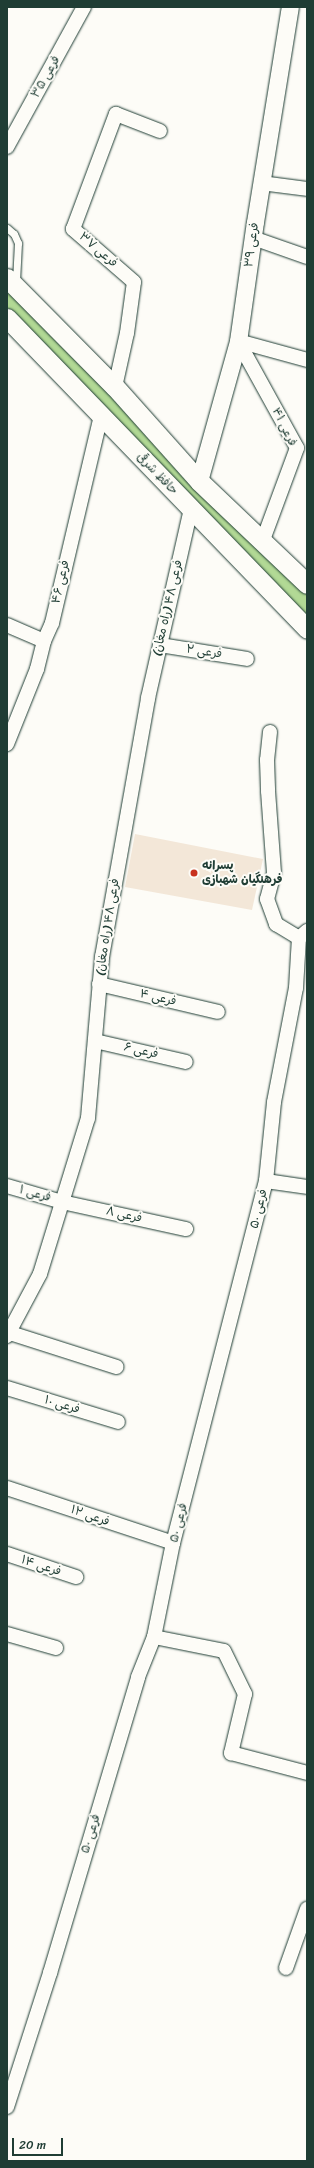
<!DOCTYPE html>
<html>
<head>
<meta charset="utf-8">
<style>
	body { margin:0 }
	#map { position:relative; width:314px; height:2168px; overflow:hidden; background:#fdfcf7; font-family:Sriracha,"Playpen Sans Arabic",sans-serif }
	div>[style] { position:absolute }
	.built>* { inset:0; background:#f3e7d8 }
	.green>* { inset:0; background:#b2d995 }
	.roads { filter:drop-shadow(0 0 1px #1f3d34) drop-shadow(0 0 1px #1f3d34) }
	.service>* { height:7px; margin:-3.5px; padding:0 3.5px; transform-origin:3.5px; border-radius:3.5px; background:#fdfcf7 }
	.minor>* { height:14px; margin:-7px; padding:0 7px; transform-origin:7px; border-radius:7px; background:#fdfcf7 }
	.tertiary>* { height:17px; margin:-8.5px; padding:0 8.5px; transform-origin:8.5px; border-radius:8.5px; background:#fdfcf7 }
	.secondary>* { height:19px; margin:-9.5px; padding:0 9.5px; transform-origin:9.5px; border-radius:9.5px; background:#fdfcf7 }
	.dots>* { width:11px; height:11px; translate:-50% -50%; box-sizing:border-box; border:2px solid #fdfcf7; border-radius:50% }
	span { translate:-50% -50%; white-space:nowrap; text-align:center; line-height:1.15; -webkit-text-stroke:4px #fdfcf7; paint-order:stroke }
	.street-label { font-size:12px; color:#1f3d34 }
	.poi-label { font-size:12px; color:#1f3d34; font-weight:700 }
	.left { translate:0 -50%; text-align:left }
	.frame { position:absolute; inset:0; border:8px solid #1f3d34; pointer-events:none }
	.scale { position:absolute; left:12px; top:2138px; width:51px; height:18px; box-sizing:border-box; border:2px solid #1f3d34; border-top:0; padding-left:5px; font-size:12px; line-height:14px; white-space:nowrap; color:#1f3d34; -webkit-text-stroke:3px #fdfcf7; paint-order:stroke }
</style>
</head>
<body>
<div id="map">
	<div class="built">
		<i style="clip-path:polygon(135px 834px,263px 859px,252px 910px,125px 887px)"></i>
	</div>
	<div class="green">
		<i style="clip-path:polygon(7px 289px,307px 590px,307px 618px,7px 307px)"></i>
	</div>
	<div class="roads">
		<div class="service">
			<i style="left:7px;top:228px;width:9px;rotate:41deg"></i>
			<i style="left:14px;top:234px;width:10px;rotate:66deg"></i>
			<i style="left:18px;top:243px;width:39px;rotate:93deg"></i>
		</div>
		<div class="minor">
			<i style="left:7px;top:147px;width:160px;rotate:-61.2deg"></i>
			<i style="left:261px;top:183px;width:46px;rotate:7.4deg"></i>
			<i style="left:253px;top:238px;width:57px;rotate:19.4deg"></i>
			<i style="left:238px;top:341px;width:122px;rotate:61.1deg"></i>
			<i style="left:297px;top:448px;width:98px;rotate:110.3deg"></i>
			<i style="left:238px;top:341px;width:72px;rotate:15.4deg"></i>
			<i style="left:115px;top:387px;width:55px;rotate:-77.5deg"></i>
			<i style="left:127px;top:333px;width:51px;rotate:-82.2deg"></i>
			<i style="left:134px;top:282px;width:81px;rotate:-139deg"></i>
			<i style="left:73px;top:229px;width:123px;rotate:-69.5deg"></i>
			<i style="left:116px;top:114px;width:47px;rotate:21.1deg"></i>
			<i style="left:7px;top:625px;width:40px;rotate:23.4deg"></i>
			<i style="left:160px;top:645px;width:88px;rotate:9.1deg"></i>
			<i style="left:270px;top:732px;width:28px;rotate:96deg"></i>
			<i style="left:267px;top:760px;width:31px;rotate:88deg"></i>
			<i style="left:268px;top:791px;width:82px;rotate:85.8deg"></i>
			<i style="left:274px;top:873px;width:27px;rotate:105deg"></i>
			<i style="left:267px;top:899px;width:27px;rotate:70deg"></i>
			<i style="left:276px;top:924px;width:27px;rotate:31deg"></i>
			<i style="left:7px;top:744px;width:81px;rotate:-68.2deg"></i>
			<i style="left:37px;top:669px;width:29px;rotate:-76deg"></i>
			<i style="left:44px;top:641px;width:20px;rotate:-66deg"></i>
			<i style="left:52px;top:623px;width:213px;rotate:-76.7deg"></i>
			<i style="left:99px;top:984px;width:122px;rotate:13.2deg"></i>
			<i style="left:95px;top:1041px;width:93px;rotate:13deg"></i>
			<i style="left:266px;top:1181px;width:41px;rotate:8.3deg"></i>
			<i style="left:7px;top:1186px;width:57px;rotate:16.2deg"></i>
			<i style="left:62px;top:1202px;width:127px;rotate:12.3deg"></i>
			<i style="left:7px;top:1332px;width:115px;rotate:17.7deg"></i>
			<i style="left:7px;top:1336px;width:70px;rotate:-62deg"></i>
			<i style="left:40px;top:1274px;width:163px;rotate:-72.9deg"></i>
			<i style="left:88px;top:1118px;width:162px;rotate:-85deg"></i>
			<i style="left:102px;top:957px;width:263px;rotate:-79.9deg"></i>
			<i style="left:148px;top:698px;width:194px;rotate:-77.2deg"></i>
			<i style="left:7px;top:1388px;width:116px;rotate:17deg"></i>
			<i style="left:7px;top:1488px;width:175px;rotate:18.3deg"></i>
			<i style="left:7px;top:1554px;width:73px;rotate:18.4deg"></i>
			<i style="left:7px;top:1634px;width:51px;rotate:15.9deg"></i>
			<i style="left:154px;top:1637px;width:71px;rotate:11.3deg"></i>
			<i style="left:224px;top:1651px;width:48px;rotate:64deg"></i>
			<i style="left:245px;top:1694px;width:61px;rotate:103.3deg"></i>
			<i style="left:231px;top:1753px;width:79px;rotate:14.7deg"></i>
			<i style="left:286px;top:1968px;width:63px;rotate:-70.4deg"></i>
			<i style="left:7px;top:2107px;width:141px;rotate:-72.2deg"></i>
			<i style="left:50px;top:1973px;width:309px;rotate:-73.4deg"></i>
			<i style="left:138px;top:1677px;width:43px;rotate:-68.2deg"></i>
			<i style="left:154px;top:1637px;width:96px;rotate:-78.6deg"></i>
			<i style="left:173px;top:1543px;width:374px;rotate:-75.6deg"></i>
			<i style="left:266px;top:1181px;width:79px;rotate:-84.2deg"></i>
			<i style="left:274px;top:1102px;width:116px;rotate:-79.1deg"></i>
			<i style="left:296px;top:988px;width:50px;rotate:-86.6deg"></i>
			<i style="left:299px;top:938px;width:11px;rotate:-41deg"></i>
		</div>
		<div class="tertiary">
			<i style="left:199px;top:481px;width:145px;rotate:-74.4deg"></i>
			<i style="left:238px;top:341px;width:120px;rotate:-81.9deg"></i>
			<i style="left:255px;top:222px;width:218px;rotate:-80.8deg"></i>
		</div>
		<div class="secondary">
			<i style="left:7px;top:278px;width:153px;rotate:45.3deg"></i>
			<i style="left:115px;top:387px;width:126px;rotate:48.2deg"></i>
			<i style="left:199px;top:481px;width:149px;rotate:43.6deg"></i>
			<i style="left:7px;top:318px;width:432px;rotate:46deg"></i>
		</div>
	</div>
	<div class="dots">
		<i style="left:194px;top:873px;background:#c8321e"></i>
	</div>
	<div class="street-label">
		<span style="left:46px;top:77px;rotate:-61deg">فرعی ۳۵</span>
		<span style="left:252px;top:245px;rotate:-82deg">فرعی ۳۹</span>
		<span style="left:98px;top:250px;rotate:41deg">فرعی ۳۷</span>
		<span style="left:284px;top:427px;rotate:64deg">فرعی ۴۱</span>
		<span style="left:157px;top:474px;rotate:46deg">حافظ شرقی</span>
		<span style="left:61px;top:582px;rotate:-77deg">فرعی ۴۶</span>
		<span style="left:168px;top:608px;rotate:-77deg">فرعی ۴۸ (راه مغان)</span>
		<span style="left:204px;top:652px;rotate:9deg">فرعی ۲</span>
		<span style="left:108px;top:927px;rotate:-81deg">فرعی ۴۸ (راه مغان)</span>
		<span style="left:158px;top:998px;rotate:13deg">فرعی ۴</span>
		<span style="left:141px;top:1051px;rotate:13deg">فرعی ۶</span>
		<span style="left:35px;top:1194px;rotate:15deg">فرعی ۱</span>
		<span style="left:259px;top:1209px;rotate:-76deg">فرعی ۵۰</span>
		<span style="left:124px;top:1215px;rotate:13deg">فرعی ۸</span>
		<span style="left:62px;top:1405px;rotate:17deg">فرعی ۱۰</span>
		<span style="left:90px;top:1516px;rotate:19deg">فرعی ۱۲</span>
		<span style="left:179px;top:1523px;rotate:-76deg">فرعی ۵۰</span>
		<span style="left:41px;top:1566px;rotate:18deg">فرعی ۱۴</span>
		<span style="left:91px;top:1834px;rotate:-73deg">فرعی ۵۰</span>
	</div>
	<div class="poi-label">
		<span class="left" style="left:202px;top:873px">پسرانه<br>فرهنگیان شهبازی</span>
	</div>
	<div class="frame"></div>
	<div class="scale">20 m</div>
</div>
</body>
</html>
